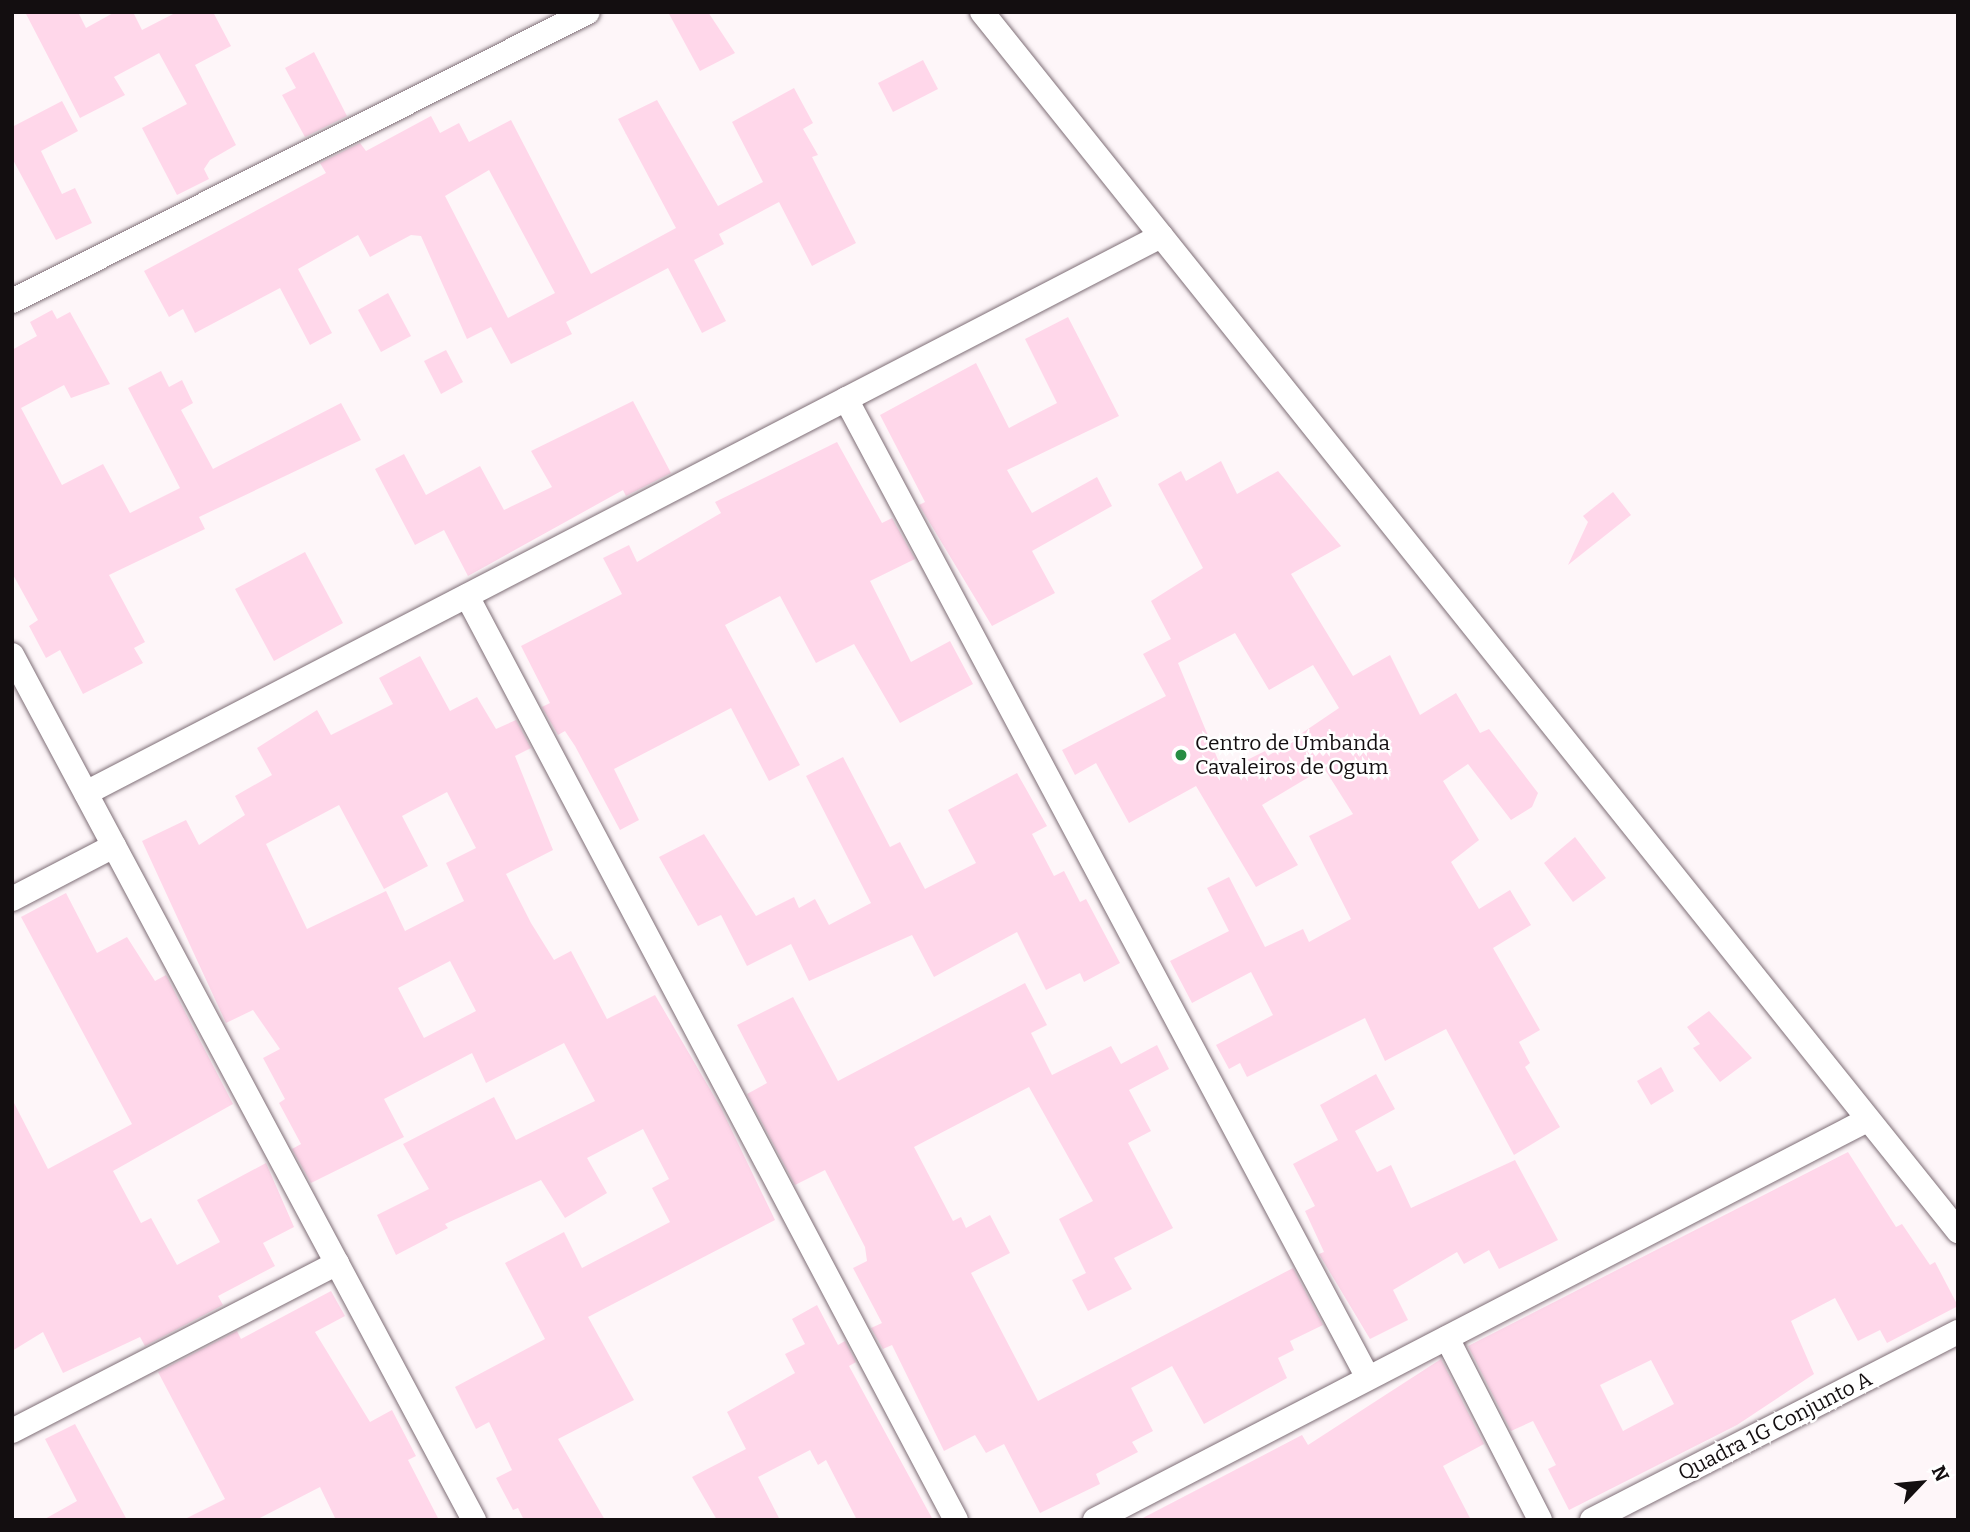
<!DOCTYPE html>
<html>
<head>
<meta charset="utf-8">
<style>
	body { margin:0 }
	#map { position:relative; width:1970px; height:1532px; overflow:hidden; background:#fef6f9; font-family:Bitter,serif }
	div>[style] { position:absolute }
	.building>* { inset:0; background:#ffd7ea }
	.roads { filter:drop-shadow(0 0 2px #7f6f77) drop-shadow(0 0 2px #7f6f77) }
	.street>* { height:24px; margin:-12px; padding:0 12px; transform-origin:12px; border-radius:12px; background:#fff }
	.dots>* { width:19px; height:19px; translate:-50% -50%; box-sizing:border-box; border:4px solid #fff; border-radius:50% }
	span { translate:-50% -50%; white-space:nowrap; text-align:center; line-height:1.15; -webkit-text-stroke:5px #fff; paint-order:stroke }
	.poi-label { font-size:21px; color:#130e10 }
	.left { translate:0 -50%; text-align:left }
	.street-label { font-size:21px; color:#130e10 }
	.frame { position:absolute; inset:0; border:14px solid #130e10; pointer-events:none }
	.north { position:absolute; left:1886px; top:1448px; width:70px; height:70px; -webkit-text-stroke:5px #fff; paint-order:stroke; rotate:64deg; font-size:19px; font-weight:700; line-height:28px; text-align:center; color:#130e10 }
	.north::after { content:''; display:block; margin:auto; width:24px; height:32px; background:#130e10; clip-path:polygon(50% 0,100% 100%,50% 72%,0 100%) }
</style>
</head>
<body>
<div id="map">
	<div class="building">
		<i style="clip-path:polygon(25px 12px,78px 12px,86px 28px,115px 12px,133px 12px,142px 30px,177px 12px,213px 12px,231px 46px,195px 65px,236px 145px,210px 160px,204px 169px,209px 179px,177px 195px,142px 128px,187px 104px,159px 53px,114px 77px,125px 95px,80px 118px)"></i>
		<i style="clip-path:polygon(668px 12px,708px 12px,735px 53px,700px 71px)"></i>
		<i style="clip-path:polygon(314px 52px,347px 116px,305px 137px,282px 95px,296px 88px,285px 68px)"></i>
		<i style="clip-path:polygon(923px 60px,938px 89px,893px 112px,878px 83px)"></i>
		<i style="clip-path:polygon(evenodd,794px 88px,813px 123px,803px 129px,818px 155px,812px 157px,856px 243px,812px 266px,779px 202px,719px 234px,724px 244px,694px 260px,726px 321px,702px 333px,668px 268px,566px 322px,572px 334px,511px 364px,491px 327px,467px 339px,421px 236px,411px 235px,370px 257px,358px 235px,298px 269px,332px 333px,310px 345px,280px 288px,195px 333px,183px 309px,169px 317px,144px 271px,326px 173px,320px 163px,360px 143px,366px 151px,431px 116px,440px 133px,459px 123px,469px 142px,511px 120px,591px 274px,676px 228px,618px 119px,657px 100px,718px 206px,763px 182px,732px 122px,794px 88px,489px 170px,555px 293px,508px 318px,445px 196px,489px 170px)"></i>
		<i style="clip-path:polygon(62px 101px,78px 131px,41px 151px,62px 194px,75px 188px,92px 223px,56px 240px,12px 158px,12px 127px)"></i>
		<i style="clip-path:polygon(388px 293px,411px 336px,381px 352px,358px 310px)"></i>
		<i style="clip-path:polygon(52px 310px,57px 319px,70px 312px,110px 384px,71px 398px,64px 385px,21px 408px,62px 485px,103px 464px,130px 513px,180px 488px,128px 388px,161px 371px,169px 387px,182px 380px,193px 403px,181px 410px,213px 469px,341px 403px,361px 440px,199px 517px,205px 529px,109px 575px,145px 642px,134px 648px,143px 663px,83px 694px,60px 650px,46px 658px,29px 626px,38px 620px,12px 573px,12px 350px,37px 336px,30px 322px)"></i>
		<i style="clip-path:polygon(1068px 317px,1119px 416px,1007px 470px,1032px 513px,1097px 477px,1112px 506px,1032px 551px,1055px 593px,992px 626px,919px 505px,925px 502px,880px 415px,976px 363px,1009px 428px,1057px 403px,1025px 339px)"></i>
		<i style="clip-path:polygon(446px 350px,463px 382px,441px 394px,424px 361px)"></i>
		<i style="clip-path:polygon(633px 401px,671px 473px,626px 496px,623px 490px,468px 576px,444px 530px,415px 545px,375px 469px,404px 454px,426px 495px,480px 466px,504px 510px,552px 487px,531px 451px)"></i>
		<i style="clip-path:polygon(837px 442px,882px 523px,892px 518px,915px 559px,870px 581px,911px 662px,950px 641px,973px 684px,900px 723px,854px 644px,816px 663px,780px 596px,725px 625px,800px 765px,769px 781px,731px 708px,614px 769px,639px 820px,620px 830px,575px 746px,565px 731px,558px 735px,542px 707px,550px 703px,521px 646px,622px 594px,603px 558px,629px 545px,637px 562px,721px 513px,715px 502px)"></i>
		<i style="clip-path:polygon(evenodd,1221px 461px,1237px 494px,1278px 471px,1341px 546px,1291px 574px,1353px 676px,1390px 655px,1420px 715px,1456px 693px,1480px 733px,1489px 729px,1538px 793px,1532px 807px,1511px 820px,1468px 764px,1443px 781px,1479px 840px,1451px 862px,1479px 909px,1510px 890px,1531px 925px,1493px 948px,1540px 1030px,1519px 1042px,1530px 1063px,1525px 1067px,1560px 1127px,1514px 1155px,1446px 1029px,1385px 1061px,1365px 1018px,1247px 1077px,1240px 1063px,1229px 1069px,1216px 1045px,1273px 1015px,1251px 972px,1192px 1003px,1170px 961px,1229px 931px,1207px 888px,1229px 877px,1265px 947px,1303px 929px,1309px 942px,1351px 919px,1309px 836px,1353px 814px,1324px 768px,1262px 805px,1298px 865px,1256px 887px,1196px 786px,1129px 823px,1096px 763px,1075px 775px,1062px 750px,1166px 696px,1143px 654px,1171px 639px,1151px 601px,1203px 568px,1158px 484px,1181px 471px,1186px 481px,1221px 461px,1235px 633px,1269px 690px,1313px 665px,1339px 708px,1268px 756px,1265px 751px,1223px 772px,1178px 663px,1235px 633px)"></i>
		<i style="clip-path:polygon(1613px 492px,1631px 515px,1568px 565px,1588px 522px,1583px 516px)"></i>
		<i style="clip-path:polygon(305px 552px,343px 623px,274px 661px,235px 589px)"></i>
		<i style="clip-path:polygon(evenodd,420px 656px,450px 711px,477px 697px,496px 729px,516px 720px,531px 748px,515px 756px,553px 850px,506px 874px,531px 923px,554px 960px,571px 951px,607px 1019px,655px 995px,721px 1108px,775px 1220px,588px 1317px,634px 1400px,558px 1439px,605px 1520px,524px 1520px,518px 1508px,513px 1510px,496px 1478px,512px 1470px,489px 1422px,476px 1429px,455px 1387px,545px 1339px,505px 1263px,564px 1232px,582px 1268px,670px 1222px,652px 1188px,669px 1179px,643px 1129px,587px 1158px,607px 1193px,565px 1218px,541px 1180px,445px 1224px,448px 1228px,396px 1255px,377px 1215px,429px 1189px,403px 1144px,494px 1097px,516px 1140px,595px 1101px,564px 1043px,486px 1083px,472px 1053px,384px 1099px,404px 1137px,311px 1183px,292px 1149px,301px 1144px,279px 1103px,285px 1099px,263px 1058px,280px 1049px,253px 1010px,226px 1023px,142px 841px,186px 820px,199px 845px,245px 815px,235px 796px,272px 775px,257px 748px,317px 710px,331px 735px,393px 704px,379px 678px,420px 656px,447px 792px,476px 848px,446px 863px,464px 901px,405px 931px,386px 891px,307px 929px,266px 844px,339px 805px,384px 889px,428px 866px,402px 816px,447px 792px,420px 656px,450px 961px,476px 1011px,424px 1038px,398px 988px,450px 961px)"></i>
		<i style="clip-path:polygon(843px 757px,890px 847px,900px 842px,925px 889px,976px 863px,948px 810px,1017px 773px,1047px 826px,1032px 834px,1054px 876px,1064px 871px,1080px 902px,1086px 899px,1120px 963px,1084px 982px,1080px 973px,1046px 990px,1017px 932px,934px 977px,912px 935px,809px 981px,791px 944px,747px 966px,721px 915px,698px 926px,659px 857px,704px 834px,756px 916px,794px 897px,799px 908px,815px 899px,829px 925px,871px 903px,806px 776px)"></i>
		<i style="clip-path:polygon(1575px 837px,1606px 878px,1573px 902px,1544px 863px)"></i>
		<i style="clip-path:polygon(66px 893px,97px 953px,127px 937px,155px 981px,166px 975px,233px 1104px,113px 1171px,141px 1223px,151px 1218px,177px 1265px,220px 1242px,197px 1200px,266px 1163px,294px 1227px,263px 1243px,275px 1266px,218px 1296px,223px 1305px,145px 1346px,140px 1337px,63px 1373px,43px 1332px,12px 1351px,12px 1099px,48px 1169px,132px 1124px,21px 917px)"></i>
		<i style="clip-path:polygon(1025px 983px,1047px 1025px,1031px 1033px,1052px 1075px,1111px 1046px,1121px 1064px,1157px 1045px,1169px 1069px,1129px 1090px,1151px 1131px,1128px 1143px,1173px 1228px,1114px 1258px,1132px 1289px,1088px 1311px,1072px 1280px,1086px 1273px,1059px 1219px,1093px 1201px,1029px 1087px,914px 1147px,953px 1221px,961px 1217px,966px 1228px,990px 1215px,1010px 1253px,971px 1273px,1038px 1401px,1293px 1268px,1323px 1325px,1290px 1341px,1294px 1350px,1278px 1358px,1287px 1378px,1204px 1424px,1172px 1366px,1131px 1388px,1153px 1431px,1132px 1442px,1138px 1452px,1096px 1474px,1100px 1484px,1040px 1513px,1004px 1444px,986px 1453px,975px 1435px,944px 1451px,892px 1345px,883px 1349px,871px 1328px,882px 1323px,853px 1268px,867px 1261px,865px 1247px,825px 1170px,795px 1185px,747px 1094px,767px 1083px,737px 1025px,793px 997px,838px 1081px)"></i>
		<i style="clip-path:polygon(1709px 1011px,1752px 1058px,1720px 1082px,1693px 1048px,1700px 1044px,1687px 1027px)"></i>
		<i style="clip-path:polygon(1661px 1067px,1674px 1091px,1651px 1105px,1637px 1081px)"></i>
		<i style="clip-path:polygon(1376px 1074px,1395px 1109px,1355px 1131px,1377px 1172px,1391px 1165px,1411px 1208px,1515px 1160px,1558px 1240px,1499px 1269px,1489px 1250px,1464px 1264px,1457px 1252px,1393px 1290px,1408px 1320px,1370px 1339px,1319px 1254px,1324px 1252px,1305px 1211px,1315px 1206px,1293px 1164px,1338px 1140px,1320px 1105px)"></i>
		<i style="clip-path:polygon(evenodd,1848px 1152px,1896px 1227px,1902px 1224px,1930px 1265px,1935px 1262px,1958px 1306px,1887px 1343px,1880px 1330px,1858px 1341px,1835px 1298px,1791px 1321px,1814px 1374px,1737px 1425px,1569px 1510px,1548px 1469px,1556px 1465px,1533px 1421px,1511px 1431px,1468px 1346px,1848px 1152px,1651px 1360px,1674px 1404px,1623px 1431px,1600px 1385px,1651px 1360px)"></i>
		<i style="clip-path:polygon(331px 1291px,345px 1316px,315px 1332px,370px 1422px,392px 1410px,416px 1456px,408px 1460px,439px 1520px,336px 1520px,320px 1487px,256px 1520px,183px 1520px,225px 1499px,158px 1372px,237px 1331px,241px 1339px)"></i>
		<i style="clip-path:polygon(817px 1305px,838px 1345px,845px 1341px,856px 1362px,849px 1366px,933px 1520px,857px 1520px,826px 1460px,818px 1465px,810px 1450px,758px 1477px,780px 1520px,717px 1520px,692px 1477px,746px 1449px,727px 1412px,795px 1373px,785px 1354px,805px 1344px,792px 1319px)"></i>
		<i style="clip-path:polygon(1441px 1359px,1484px 1444px,1443px 1466px,1471px 1520px,1139px 1520px,1302px 1435px,1308px 1445px)"></i>
		<i style="clip-path:polygon(75px 1424px,127px 1520px,43px 1520px,77px 1501px,45px 1439px)"></i>
	</div>
	<div class="roads">
		<div class="street">
			<i style="left:982px;top:12px;width:1562px;rotate:51.32deg"></i>
			<i style="left:12px;top:301px;width:644px;rotate:-26.64deg"></i>
			<i style="left:846px;top:399px;width:1109px;rotate:61.93deg"></i>
			<i style="left:467px;top:596px;width:1045px;rotate:62.11deg"></i>
			<i style="left:12px;top:655px;width:981px;rotate:61.89deg"></i>
			<i style="left:86px;top:793px;width:1211px;rotate:-27.39deg"></i>
			<i style="left:12px;top:899px;width:115px;rotate:-27.5deg"></i>
			<i style="left:1447px;top:1338px;width:204px;rotate:62.9deg"></i>
			<i style="left:12px;top:1431px;width:366px;rotate:-27.3deg"></i>
			<i style="left:1095px;top:1520px;width:869px;rotate:-27.39deg"></i>
			<i style="left:1592px;top:1520px;width:411px;rotate:-27.2deg"></i>
		</div>
	</div>
	<div class="dots">
		<i style="left:1181px;top:755px;background:#278d43"></i>
	</div>
	<div class="poi-label">
		<span class="left" style="left:1195px;top:755px">Centro de Umbanda<br>Cavaleiros de Ogum</span>
	</div>
	<div class="street-label">
		<span style="left:1775px;top:1426px;rotate:-27deg">Quadra 1G Conjunto A</span>
	</div>
	<div class="frame"></div>
	<div class="north">N</div>
</div>
</body>
</html>
